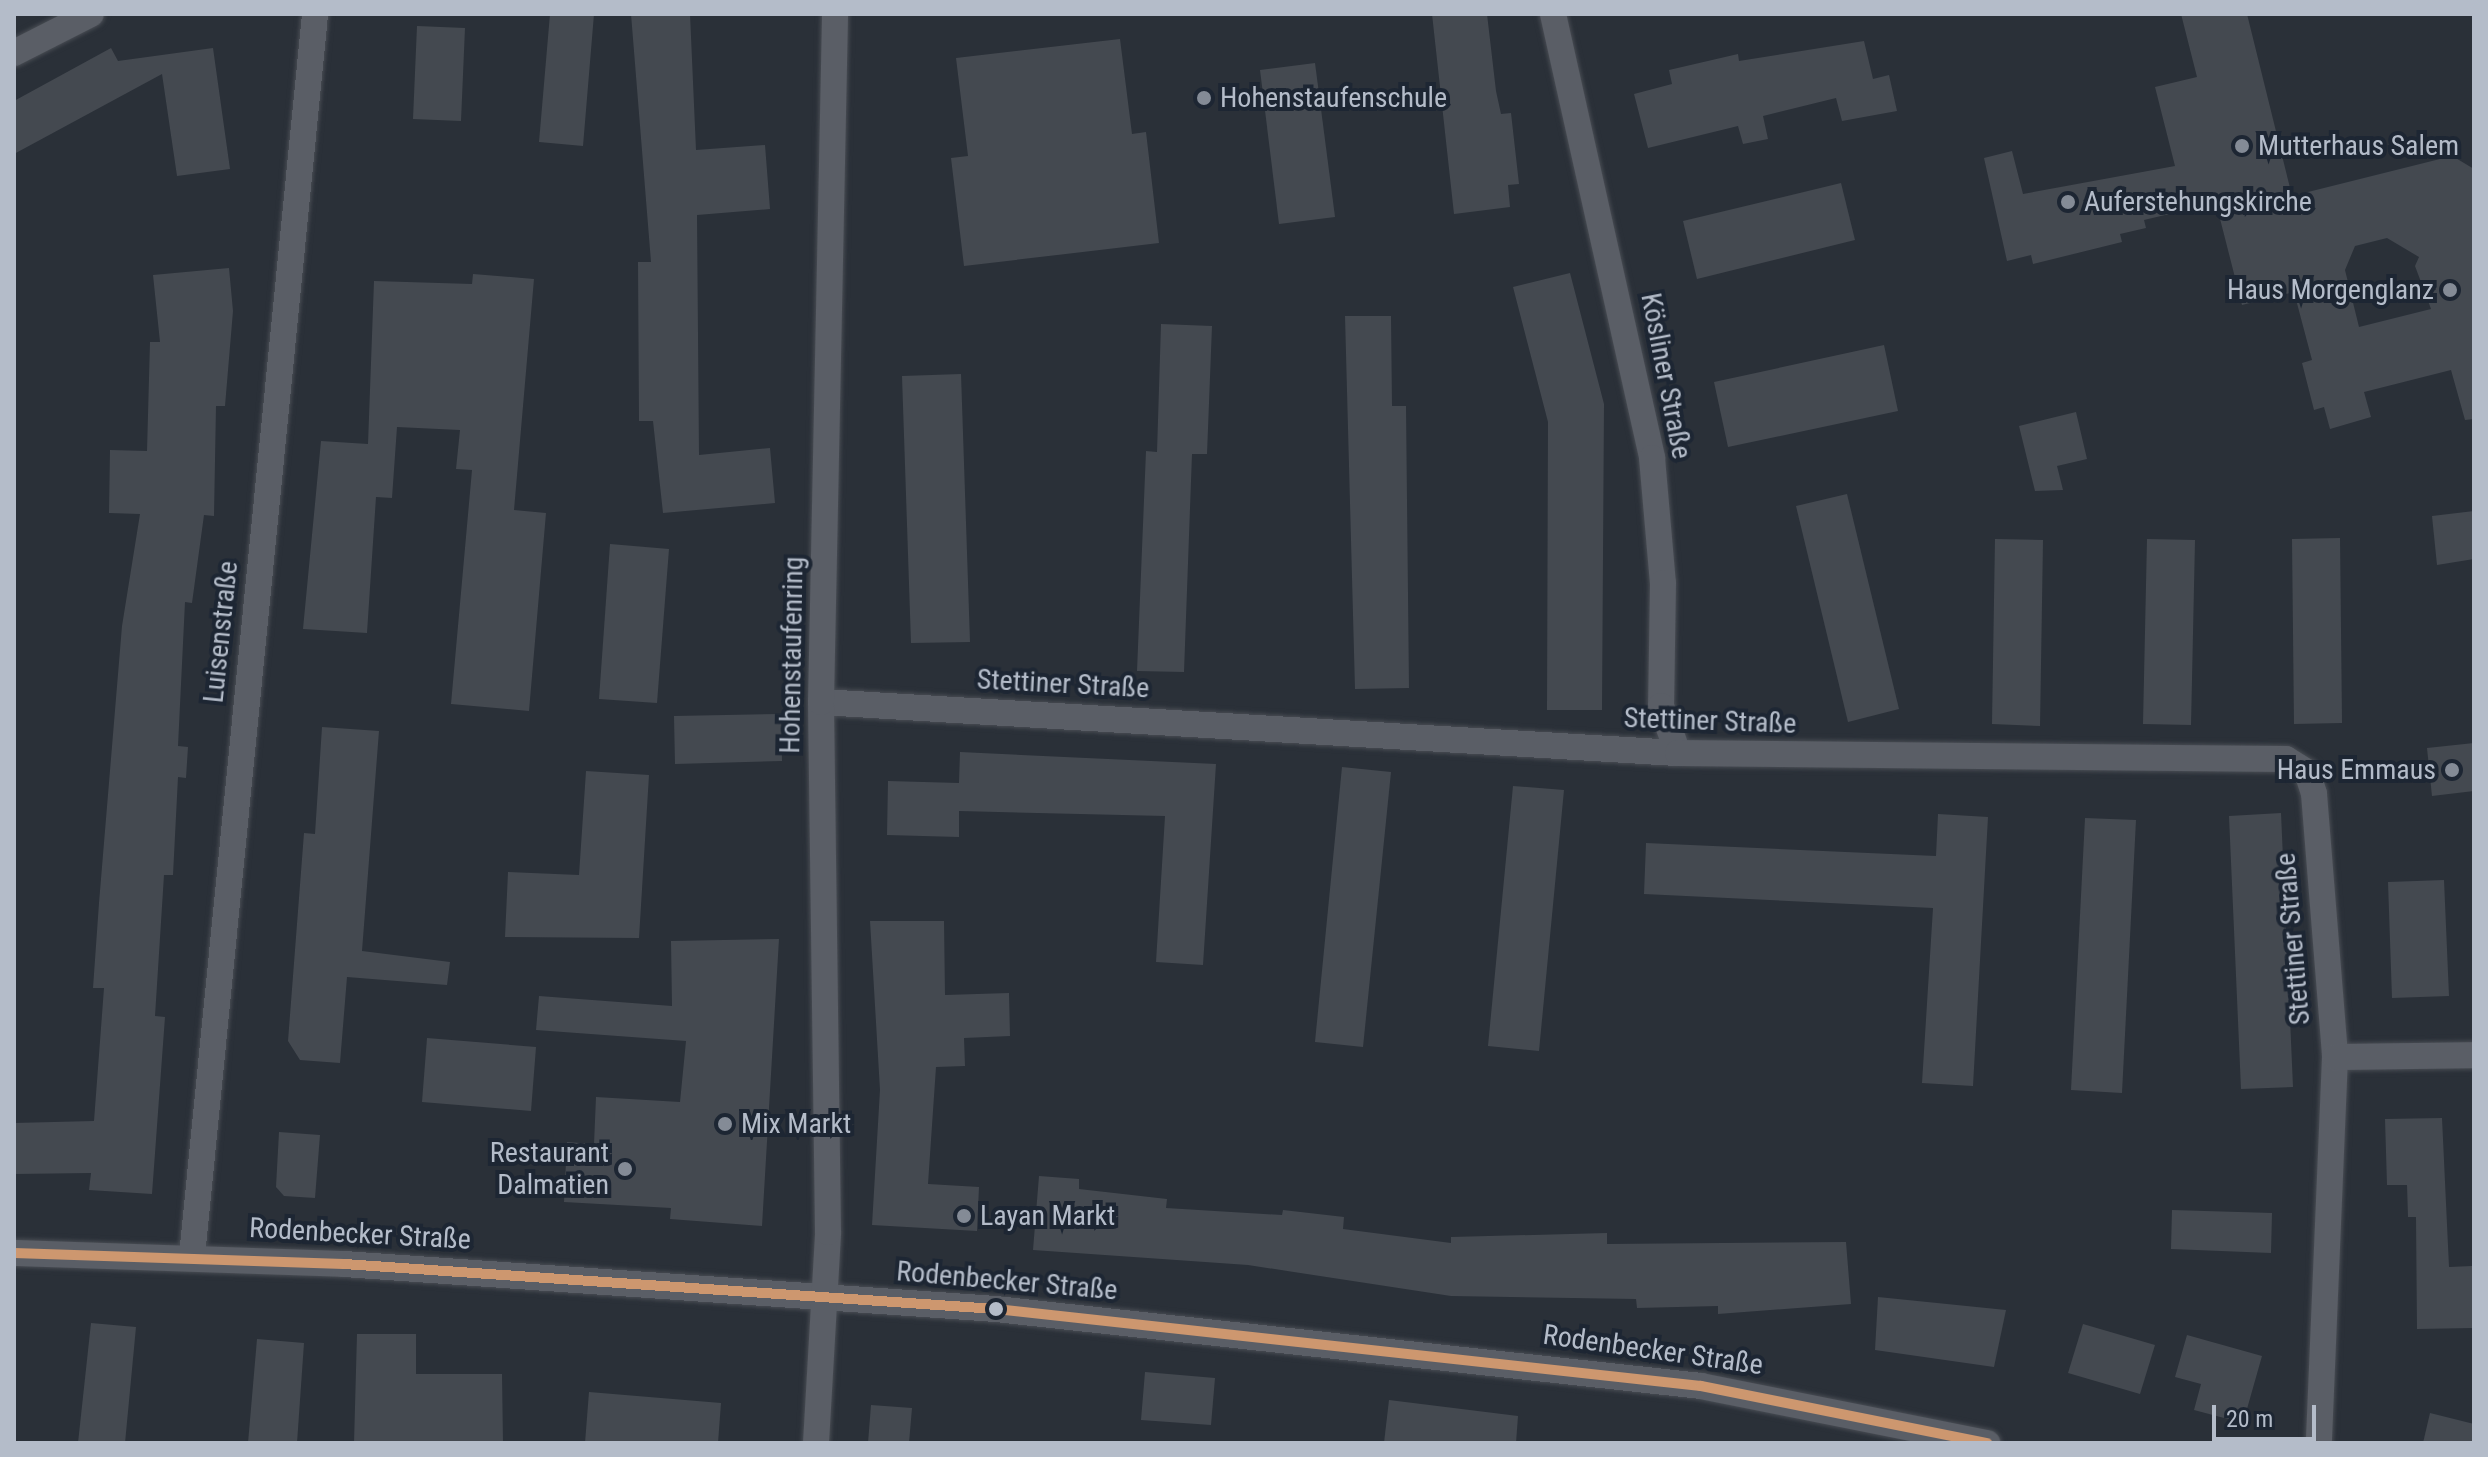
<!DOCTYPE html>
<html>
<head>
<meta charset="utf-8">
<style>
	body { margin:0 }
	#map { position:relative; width:2488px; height:1457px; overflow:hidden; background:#2a3038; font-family:"Roboto Condensed",sans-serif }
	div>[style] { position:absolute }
	.building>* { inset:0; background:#444950 }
	.roads { filter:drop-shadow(0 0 2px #484c53) drop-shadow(0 0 2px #484c53) }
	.street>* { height:26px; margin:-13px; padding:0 13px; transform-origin:13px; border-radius:13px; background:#5a5e66 }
	.bus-1>* { height:10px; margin:-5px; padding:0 5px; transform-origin:5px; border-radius:5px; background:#cd976f }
	.dots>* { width:22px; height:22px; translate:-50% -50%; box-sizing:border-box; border:4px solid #1d2633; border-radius:50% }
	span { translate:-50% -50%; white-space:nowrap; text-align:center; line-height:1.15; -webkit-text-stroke:8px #1d2633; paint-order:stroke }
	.poi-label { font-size:28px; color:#b4bcc9 }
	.left { translate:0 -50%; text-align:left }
	.right { translate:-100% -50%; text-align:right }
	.street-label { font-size:28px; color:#b4bcc9 }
	.frame { position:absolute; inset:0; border:16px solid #b4bcc9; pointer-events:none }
	.scale { position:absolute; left:2212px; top:1405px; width:104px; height:36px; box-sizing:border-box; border:4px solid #b4bcc9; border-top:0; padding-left:10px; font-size:24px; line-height:28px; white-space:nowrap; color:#b4bcc9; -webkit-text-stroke:6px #1d2633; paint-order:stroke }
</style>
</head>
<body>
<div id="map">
	<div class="building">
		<i style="clip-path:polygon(550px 14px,594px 14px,583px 146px,539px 142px)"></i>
		<i style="clip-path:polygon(631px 14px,690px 14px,696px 150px,765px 145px,770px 209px,697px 215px,699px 455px,770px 448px,775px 503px,663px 513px,653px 421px,639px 421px,638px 262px,651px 262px)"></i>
		<i style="clip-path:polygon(1432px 14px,1487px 14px,1496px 91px,1501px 114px,1511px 113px,1519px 184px,1508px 185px,1510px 207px,1454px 214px)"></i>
		<i style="clip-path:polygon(evenodd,2181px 14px,2247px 14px,2292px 196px,2440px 159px,2444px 151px,2474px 169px,2474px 419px,2465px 420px,2451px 370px,2364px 392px,2371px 417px,2330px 429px,2324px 407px,2314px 410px,2302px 363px,2312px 360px,2294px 292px,2242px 305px,2216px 203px,2144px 220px,2146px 228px,2120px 234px,2122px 242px,2033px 264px,2031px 255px,2007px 261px,1984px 158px,2012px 151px,2023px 194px,2175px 166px,2155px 87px,2197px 77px,2181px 14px,2387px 238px,2419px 257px,2415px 266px,2431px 309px,2359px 327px,2345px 270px,2355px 246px,2387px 238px)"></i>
		<i style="clip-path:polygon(417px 26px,465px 28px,461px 121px,413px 119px)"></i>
		<i style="clip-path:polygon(1120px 39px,1132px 134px,1146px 132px,1159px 243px,964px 266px,951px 158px,968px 156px,956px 58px)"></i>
		<i style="clip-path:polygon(1864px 41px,1873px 79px,1889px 75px,1897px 111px,1842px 121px,1836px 98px,1763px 116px,1768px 139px,1743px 144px,1738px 126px,1648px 148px,1634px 94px,1672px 84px,1669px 70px,1738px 54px,1739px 61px)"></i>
		<i style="clip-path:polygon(111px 48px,118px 61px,213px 48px,230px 169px,177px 176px,162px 74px,14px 154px,14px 101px)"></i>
		<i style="clip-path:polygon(1315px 63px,1335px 217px,1279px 224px,1260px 70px)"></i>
		<i style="clip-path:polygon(1841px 183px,1855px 240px,1697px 279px,1683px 221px)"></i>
		<i style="clip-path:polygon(229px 268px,233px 311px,225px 406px,216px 406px,214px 516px,204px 515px,192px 603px,185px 602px,178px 746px,188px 747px,186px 778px,178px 777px,173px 875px,164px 875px,155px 1016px,165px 1017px,152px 1194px,89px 1190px,91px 1173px,14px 1174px,14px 1123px,94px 1121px,104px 988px,93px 988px,99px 903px,122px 626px,140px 514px,109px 513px,110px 450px,147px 451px,150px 342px,160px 342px,153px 275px)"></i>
		<i style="clip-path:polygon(1570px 273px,1604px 404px,1602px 710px,1547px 710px,1548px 422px,1513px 287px)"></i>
		<i style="clip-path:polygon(473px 274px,534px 279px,514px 510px,546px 513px,529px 711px,451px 704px,472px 470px,456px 469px,460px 430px,397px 427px,392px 498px,376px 497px,367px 633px,303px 629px,321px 441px,368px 444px,374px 281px,472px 284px)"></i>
		<i style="clip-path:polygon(1345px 316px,1391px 316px,1392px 406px,1406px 406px,1409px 688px,1355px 689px)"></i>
		<i style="clip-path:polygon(1161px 324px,1212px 326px,1207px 454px,1192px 454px,1184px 672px,1137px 671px,1146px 451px,1157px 452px)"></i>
		<i style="clip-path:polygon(1884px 345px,1898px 411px,1728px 447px,1714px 382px)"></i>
		<i style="clip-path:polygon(961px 374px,970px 642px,911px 643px,902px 376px)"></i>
		<i style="clip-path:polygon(2076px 412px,2087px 459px,2057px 466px,2063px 490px,2035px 491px,2019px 426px)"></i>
		<i style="clip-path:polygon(1847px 494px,1899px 709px,1848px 722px,1796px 506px)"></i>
		<i style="clip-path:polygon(2474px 511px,2474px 559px,2437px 565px,2432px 516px)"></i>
		<i style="clip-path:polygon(2340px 538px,2342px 723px,2294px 724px,2292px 539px)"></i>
		<i style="clip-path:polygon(1995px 539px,2043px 540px,2040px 726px,1992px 724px)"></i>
		<i style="clip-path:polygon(2147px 539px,2195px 540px,2191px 725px,2143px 724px)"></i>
		<i style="clip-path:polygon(610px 544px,669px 549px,657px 703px,599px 699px)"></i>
		<i style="clip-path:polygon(781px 714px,782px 761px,675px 764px,674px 716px)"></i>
		<i style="clip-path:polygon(322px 727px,379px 731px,362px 951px,450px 962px,447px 985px,347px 977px,340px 1063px,300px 1060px,288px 1041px,304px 833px,315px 834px)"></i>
		<i style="clip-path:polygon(2474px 743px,2474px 791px,2432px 796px,2427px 748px)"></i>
		<i style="clip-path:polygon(960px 752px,1216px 764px,1203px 965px,1156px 962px,1165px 816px,959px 811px,959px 837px,887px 835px,888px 781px,959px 783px)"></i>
		<i style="clip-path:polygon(1342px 767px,1391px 772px,1363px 1047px,1315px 1042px)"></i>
		<i style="clip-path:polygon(586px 771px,649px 775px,639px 938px,505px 937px,508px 872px,579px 875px)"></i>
		<i style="clip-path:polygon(1513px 786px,1564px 790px,1539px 1051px,1488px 1046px)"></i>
		<i style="clip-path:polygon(2281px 813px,2293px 1087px,2241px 1089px,2229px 816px)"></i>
		<i style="clip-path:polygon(1938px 814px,1988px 817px,1973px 1086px,1922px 1083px,1933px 908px,1644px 894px,1646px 843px,1936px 856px)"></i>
		<i style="clip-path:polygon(2085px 818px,2136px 820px,2122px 1093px,2071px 1090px)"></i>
		<i style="clip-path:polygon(2444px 880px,2449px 996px,2392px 998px,2388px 882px)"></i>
		<i style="clip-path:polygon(870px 921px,944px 921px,945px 995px,1009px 993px,1010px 1036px,964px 1038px,965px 1066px,936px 1067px,928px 1184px,979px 1187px,977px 1231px,872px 1225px,880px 1090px)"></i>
		<i style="clip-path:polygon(779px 939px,762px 1226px,670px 1219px,671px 1208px,564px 1202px,567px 1142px,594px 1144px,596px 1097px,680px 1102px,686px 1041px,536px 1030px,539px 996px,672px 1006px,671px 941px)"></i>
		<i style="clip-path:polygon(427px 1038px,536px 1047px,531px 1111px,422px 1102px)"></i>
		<i style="clip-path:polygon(2442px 1118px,2449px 1267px,2472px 1266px,2473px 1328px,2417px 1329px,2416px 1217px,2408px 1217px,2407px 1185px,2387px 1185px,2385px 1119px)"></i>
		<i style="clip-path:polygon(279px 1132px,320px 1135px,315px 1198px,284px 1196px,276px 1187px)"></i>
		<i style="clip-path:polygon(1039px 1176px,1079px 1179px,1079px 1189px,1167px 1199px,1166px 1208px,1282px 1215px,1283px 1210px,1344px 1217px,1343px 1229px,1451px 1243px,1451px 1237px,1607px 1233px,1607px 1244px,1846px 1242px,1851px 1304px,1718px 1314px,1718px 1306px,1637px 1308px,1636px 1299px,1451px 1296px,1248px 1265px,1033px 1250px)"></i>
		<i style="clip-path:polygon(2172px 1210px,2272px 1213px,2271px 1253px,2171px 1249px)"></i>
		<i style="clip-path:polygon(1878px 1297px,2006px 1310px,1994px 1367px,1875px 1350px)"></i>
		<i style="clip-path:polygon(91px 1323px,136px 1327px,125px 1443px,78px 1443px)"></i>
		<i style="clip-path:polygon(2083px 1324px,2155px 1345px,2140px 1394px,2068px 1373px)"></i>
		<i style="clip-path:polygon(357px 1334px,416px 1334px,416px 1374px,502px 1374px,503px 1443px,354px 1443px)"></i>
		<i style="clip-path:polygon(2187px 1335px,2262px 1356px,2243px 1423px,2194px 1410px,2201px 1384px,2175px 1377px)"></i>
		<i style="clip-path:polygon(257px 1339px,304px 1343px,297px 1443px,248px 1443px)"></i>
		<i style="clip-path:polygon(1145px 1372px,1215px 1378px,1211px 1425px,1141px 1420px)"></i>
		<i style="clip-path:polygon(589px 1392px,721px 1403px,718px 1443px,585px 1443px)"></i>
		<i style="clip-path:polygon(1389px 1400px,1518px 1416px,1516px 1443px,1384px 1443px)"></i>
		<i style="clip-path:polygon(871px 1405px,912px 1408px,909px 1443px,868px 1443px)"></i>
		<i style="clip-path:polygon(2430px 1413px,2474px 1424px,2474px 1443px,2423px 1443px)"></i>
	</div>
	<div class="roads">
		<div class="street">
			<i style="left:1553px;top:14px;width:455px;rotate:77.4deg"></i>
			<i style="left:1652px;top:458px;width:125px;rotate:85deg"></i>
			<i style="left:1663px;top:583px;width:123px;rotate:90.9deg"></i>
			<i style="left:1661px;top:706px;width:50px;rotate:70.1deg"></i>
			<i style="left:14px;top:53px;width:86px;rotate:-26.9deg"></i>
			<i style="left:821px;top:702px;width:859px;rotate:3.41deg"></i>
			<i style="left:1678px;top:753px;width:608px;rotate:0.57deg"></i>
			<i style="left:2286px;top:759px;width:25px;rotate:32deg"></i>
			<i style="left:2307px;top:772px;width:23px;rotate:72deg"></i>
			<i style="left:2314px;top:794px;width:264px;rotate:85.4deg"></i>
			<i style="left:2335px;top:1057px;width:386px;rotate:92.4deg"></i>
			<i style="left:2335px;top:1057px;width:139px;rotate:-0.8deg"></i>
			<i style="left:14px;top:1253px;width:330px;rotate:1.9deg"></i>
			<i style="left:344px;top:1264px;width:654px;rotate:3.95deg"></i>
			<i style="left:996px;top:1309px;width:709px;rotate:6.23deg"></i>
			<i style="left:1701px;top:1386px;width:292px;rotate:11.3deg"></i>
			<i style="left:192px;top:1256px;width:1248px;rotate:-84.34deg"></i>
			<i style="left:816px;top:1443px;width:211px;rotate:-86.7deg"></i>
			<i style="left:828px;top:1232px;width:530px;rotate:-90.76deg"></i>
			<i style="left:821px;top:702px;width:688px;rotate:-88.83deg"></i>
		</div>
	</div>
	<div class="bus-1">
		<i style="left:14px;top:1253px;width:330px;rotate:1.9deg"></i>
		<i style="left:344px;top:1264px;width:654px;rotate:3.95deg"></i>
		<i style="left:996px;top:1309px;width:709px;rotate:6.23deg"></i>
		<i style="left:1701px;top:1386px;width:292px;rotate:11.3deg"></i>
	</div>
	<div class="dots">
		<i style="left:1204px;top:98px;background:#848b96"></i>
		<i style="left:2242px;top:146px;background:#848b96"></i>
		<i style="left:2068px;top:202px;background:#848b96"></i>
		<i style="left:2450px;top:290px;background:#848b96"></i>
		<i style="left:2452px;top:770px;background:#848b96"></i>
		<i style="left:725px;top:1124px;background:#848b96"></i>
		<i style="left:625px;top:1169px;background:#848b96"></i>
		<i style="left:964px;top:1216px;background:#848b96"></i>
		<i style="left:996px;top:1309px;background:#b4bcc9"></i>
	</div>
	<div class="poi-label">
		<span class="left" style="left:1220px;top:98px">Hohenstaufenschule</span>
		<span class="left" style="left:2258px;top:146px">Mutterhaus Salem</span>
		<span class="left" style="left:2084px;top:202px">Auferstehungskirche</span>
		<span class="right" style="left:2434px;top:290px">Haus Morgenglanz</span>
		<span class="right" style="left:2436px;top:770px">Haus Emmaus</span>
		<span class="left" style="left:741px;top:1124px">Mix Markt</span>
		<span class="right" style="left:609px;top:1169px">Restaurant<br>Dalmatien</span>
		<span class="left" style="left:980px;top:1216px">Layan Markt</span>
	</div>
	<div class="street-label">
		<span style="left:1666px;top:376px;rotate:79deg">Kösliner Straße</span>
		<span style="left:221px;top:632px;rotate:-84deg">Luisenstraße</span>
		<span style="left:792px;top:655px;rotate:-89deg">Hohenstaufenring</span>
		<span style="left:1063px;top:684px;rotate:3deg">Stettiner Straße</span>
		<span style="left:1710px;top:721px;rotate:2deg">Stettiner Straße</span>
		<span style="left:2293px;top:939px;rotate:-95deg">Stettiner Straße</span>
		<span style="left:360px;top:1234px;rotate:3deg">Rodenbecker Straße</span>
		<span style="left:1007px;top:1281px;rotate:5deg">Rodenbecker Straße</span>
		<span style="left:1653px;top:1350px;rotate:8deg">Rodenbecker Straße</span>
	</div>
	<div class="frame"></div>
	<div class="scale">20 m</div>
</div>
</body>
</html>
